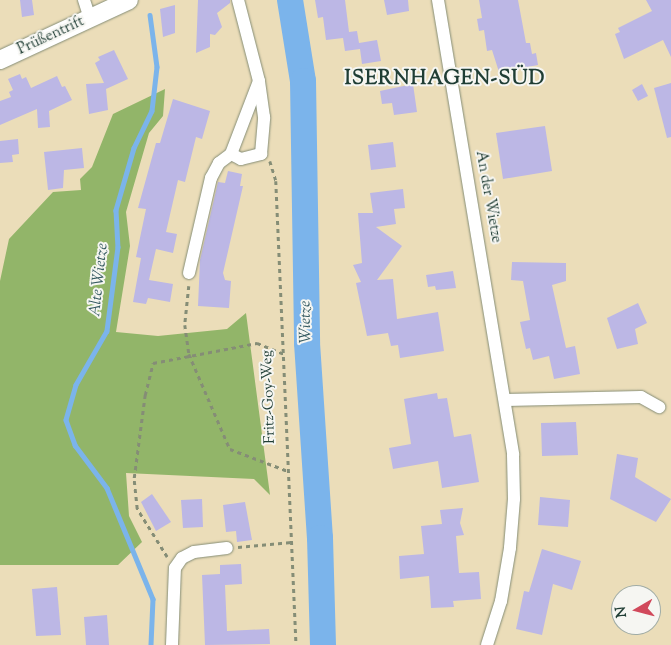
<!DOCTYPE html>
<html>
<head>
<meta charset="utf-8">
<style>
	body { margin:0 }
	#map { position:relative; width:671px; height:645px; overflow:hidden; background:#ebddb9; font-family:"Sorts Mill Goudy",serif }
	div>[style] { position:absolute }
	.forest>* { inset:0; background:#92b569 }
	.stream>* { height:4.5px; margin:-2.25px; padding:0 2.25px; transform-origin:2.25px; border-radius:2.25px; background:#7bb4eb }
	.river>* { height:26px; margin:-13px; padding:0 13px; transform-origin:13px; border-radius:13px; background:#7bb4eb }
	.building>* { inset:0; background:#bcb7e5 }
	.path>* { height:2.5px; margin-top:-1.25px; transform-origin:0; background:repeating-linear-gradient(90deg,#858d76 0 4px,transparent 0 8px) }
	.roads { filter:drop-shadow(0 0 1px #858d76) drop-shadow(0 0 1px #858d76) }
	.street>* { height:12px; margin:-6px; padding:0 6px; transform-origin:6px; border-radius:6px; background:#fff }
	.secondary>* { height:18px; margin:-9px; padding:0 9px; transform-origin:9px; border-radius:9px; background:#fff }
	span { translate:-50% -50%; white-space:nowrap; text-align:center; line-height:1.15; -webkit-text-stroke:4px #f6f6f2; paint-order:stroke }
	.street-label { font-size:15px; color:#1f3d34 }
	.water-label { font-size:16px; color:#365b62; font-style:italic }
	.district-label { font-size:20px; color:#1f3d34; font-weight:700; letter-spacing:1px }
	.north { position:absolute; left:611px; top:585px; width:50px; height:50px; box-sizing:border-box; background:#f6f6f2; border:1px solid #a0aca6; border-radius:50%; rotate:262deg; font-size:14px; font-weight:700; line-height:20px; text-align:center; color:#1f3d34 }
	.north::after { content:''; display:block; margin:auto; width:18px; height:22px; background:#d1495b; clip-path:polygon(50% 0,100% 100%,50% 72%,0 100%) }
</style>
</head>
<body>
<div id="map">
	<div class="forest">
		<i style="clip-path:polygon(165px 89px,163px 116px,149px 133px,126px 212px,130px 246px,116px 332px,158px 336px,227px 329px,246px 313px,270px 495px,254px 479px,126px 473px,129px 516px,142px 542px,118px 565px,0 565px,0 281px,9px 239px,53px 192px,81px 190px,80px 179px,92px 167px,113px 114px)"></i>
	</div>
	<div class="stream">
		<i style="left:150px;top:15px;width:52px;rotate:82.3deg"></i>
		<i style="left:157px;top:67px;width:44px;rotate:96.5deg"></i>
		<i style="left:152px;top:111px;width:41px;rotate:115.9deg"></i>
		<i style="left:134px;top:148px;width:65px;rotate:106.2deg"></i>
		<i style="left:116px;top:210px;width:37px;rotate:87deg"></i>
		<i style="left:118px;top:247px;width:85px;rotate:97.5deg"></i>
		<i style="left:107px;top:331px;width:62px;rotate:119.9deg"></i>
		<i style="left:76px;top:385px;width:36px;rotate:106deg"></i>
		<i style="left:66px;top:420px;width:27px;rotate:70deg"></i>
		<i style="left:75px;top:445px;width:54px;rotate:53.3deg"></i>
		<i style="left:107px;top:488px;width:120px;rotate:67.5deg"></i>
		<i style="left:153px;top:599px;width:46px;rotate:92.5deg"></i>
	</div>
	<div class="river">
		<i style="left:290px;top:0;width:82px;rotate:80.9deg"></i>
		<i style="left:303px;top:81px;width:262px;rotate:89.1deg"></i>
		<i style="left:307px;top:343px;width:195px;rotate:86.2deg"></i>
		<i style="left:320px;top:538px;width:107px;rotate:88.4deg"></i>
	</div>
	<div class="building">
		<i style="clip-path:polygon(20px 0,32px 0,34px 15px,22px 17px)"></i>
		<i style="clip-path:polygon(198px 0,230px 0,230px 3px,217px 13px,222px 27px,215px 35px,210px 34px,210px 47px,196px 53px)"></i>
		<i style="clip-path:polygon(315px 0,345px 0,349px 32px,357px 31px,359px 43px,377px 40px,381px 61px,362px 64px,360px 49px,345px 51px,343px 38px,326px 40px,323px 17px,318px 18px)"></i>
		<i style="clip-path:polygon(384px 0,408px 0,409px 11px,387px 15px)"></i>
		<i style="clip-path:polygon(479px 0,518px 0,526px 43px,530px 43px,532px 54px,536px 53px,538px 65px,499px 72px,492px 50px,487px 51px,484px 30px,479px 31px,477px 19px,482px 18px)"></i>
		<i style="clip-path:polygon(646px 0,671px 0,671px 57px,663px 40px,624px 59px,615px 34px,620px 32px,618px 28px,652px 11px)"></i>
		<i style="clip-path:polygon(175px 5px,175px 33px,163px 37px,160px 9px)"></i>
		<i style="clip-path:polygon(114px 50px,128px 79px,106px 89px,108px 110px,89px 114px,86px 84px,104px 83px,95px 63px,100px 60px,98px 57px)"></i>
		<i style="clip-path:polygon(20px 74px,22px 79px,26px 77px,31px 88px,57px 76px,62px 87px,65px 86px,72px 100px,49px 111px,50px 127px,38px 128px,37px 109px,0 125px,0 101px,11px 97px,9px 92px,13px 90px,8px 79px)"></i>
		<i style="clip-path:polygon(671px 83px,671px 137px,667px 138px,654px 88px)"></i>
		<i style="clip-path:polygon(413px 84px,417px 112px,394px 115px,392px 103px,382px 104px,380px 91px)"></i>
		<i style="clip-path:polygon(642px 84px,648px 96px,638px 101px,632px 90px)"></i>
		<i style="clip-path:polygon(173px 99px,210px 111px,202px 139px,196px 137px,185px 182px,178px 180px,166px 232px,177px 234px,173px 253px,156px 249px,149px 280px,173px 284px,170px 302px,148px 298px,146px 304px,133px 302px,141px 258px,136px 257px,146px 209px,138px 208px,156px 143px,160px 143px)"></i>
		<i style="clip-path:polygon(545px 126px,552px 171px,503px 179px,496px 133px)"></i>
		<i style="clip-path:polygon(18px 139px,19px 154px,12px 155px,13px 162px,0 163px,0 141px)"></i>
		<i style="clip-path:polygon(393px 142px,396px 167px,371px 170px,368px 145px)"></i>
		<i style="clip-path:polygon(82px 148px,84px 168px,64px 170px,63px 188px,48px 190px,44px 152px)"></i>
		<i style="clip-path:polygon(228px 171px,242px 174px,240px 186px,243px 186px,223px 273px,225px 280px,231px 281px,229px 308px,198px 306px,200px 260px,218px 182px,225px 183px)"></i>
		<i style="clip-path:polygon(403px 189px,405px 208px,394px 209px,396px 224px,376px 227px,402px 246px,377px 280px,393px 279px,397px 319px,438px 312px,444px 351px,400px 358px,398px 345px,391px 346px,388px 333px,367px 336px,356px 283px,361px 282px,353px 265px,362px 263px,358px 213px,373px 213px,370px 193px)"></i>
		<i style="clip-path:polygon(512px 262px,566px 263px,566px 281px,552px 285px,566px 348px,575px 346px,580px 374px,554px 379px,549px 356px,533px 360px,530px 348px,526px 349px,520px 322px,530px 320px,523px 281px,511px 280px)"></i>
		<i style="clip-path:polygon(453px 271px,456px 288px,436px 290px,435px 286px,428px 287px,426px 275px)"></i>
		<i style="clip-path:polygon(638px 303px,647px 323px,635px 329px,638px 344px,617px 349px,607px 318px)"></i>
		<i style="clip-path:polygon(437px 393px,438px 399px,447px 398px,454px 437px,471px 434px,479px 482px,442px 488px,438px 461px,393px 469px,389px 448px,411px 444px,404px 399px)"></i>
		<i style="clip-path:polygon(576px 422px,578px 455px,542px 456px,541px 423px)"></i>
		<i style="clip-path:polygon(617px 454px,638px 458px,635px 477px,671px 499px,656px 522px,610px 499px)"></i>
		<i style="clip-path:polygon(152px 494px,171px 522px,156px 531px,141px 502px)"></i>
		<i style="clip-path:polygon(540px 497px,570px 500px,568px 527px,538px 525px)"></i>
		<i style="clip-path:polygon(202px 499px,203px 527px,183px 528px,181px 500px)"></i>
		<i style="clip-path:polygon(245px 502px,252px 540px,237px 542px,236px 531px,226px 532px,223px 505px)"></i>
		<i style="clip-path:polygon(463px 508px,460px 523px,464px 535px,456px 536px,459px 573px,479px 572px,481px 599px,453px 601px,454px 607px,431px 608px,429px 576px,400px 579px,399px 556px,424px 554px,421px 526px,442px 524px,440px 510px)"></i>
		<i style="clip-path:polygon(542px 549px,581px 561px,572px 590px,553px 584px,542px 635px,516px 629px,524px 591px,529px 592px)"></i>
		<i style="clip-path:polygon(241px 564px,242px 584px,225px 585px,227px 631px,269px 629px,270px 644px,205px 645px,202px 575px,220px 574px,220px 565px)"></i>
		<i style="clip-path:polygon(57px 587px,61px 635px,36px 636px,32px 589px)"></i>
		<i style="clip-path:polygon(107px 615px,109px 645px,86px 645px,84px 617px)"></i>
	</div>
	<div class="path">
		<i style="left:270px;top:161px;width:21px;rotate:73deg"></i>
		<i style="left:276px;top:181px;width:464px;rotate:87.5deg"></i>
		<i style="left:189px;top:286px;width:39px;rotate:96deg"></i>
		<i style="left:185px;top:325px;width:29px;rotate:82deg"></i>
		<i style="left:189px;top:354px;width:103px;rotate:66.7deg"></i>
		<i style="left:230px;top:449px;width:62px;rotate:20.8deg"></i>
		<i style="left:238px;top:547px;width:54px;rotate:-5.3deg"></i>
		<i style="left:167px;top:557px;width:57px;rotate:-122deg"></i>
		<i style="left:137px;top:509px;width:31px;rotate:-96deg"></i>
		<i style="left:134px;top:478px;width:84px;rotate:-82.5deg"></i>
		<i style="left:145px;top:395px;width:33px;rotate:-76deg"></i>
		<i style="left:153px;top:363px;width:106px;rotate:-10.9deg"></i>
		<i style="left:257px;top:343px;width:29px;rotate:22deg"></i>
	</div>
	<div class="roads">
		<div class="street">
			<i style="left:84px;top:0;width:19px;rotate:72deg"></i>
			<i style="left:438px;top:0;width:461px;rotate:80.6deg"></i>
			<i style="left:513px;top:455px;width:44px;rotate:88.7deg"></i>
			<i style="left:514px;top:499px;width:49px;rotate:94.7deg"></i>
			<i style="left:510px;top:548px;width:54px;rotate:99.6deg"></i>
			<i style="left:501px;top:601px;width:46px;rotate:107.7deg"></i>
			<i style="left:231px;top:154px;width:11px;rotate:27deg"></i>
			<i style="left:241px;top:159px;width:21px;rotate:-14deg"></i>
			<i style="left:261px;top:154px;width:37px;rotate:-85deg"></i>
			<i style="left:264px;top:117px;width:36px;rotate:-98deg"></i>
			<i style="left:259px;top:81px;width:84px;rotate:-104.5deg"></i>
			<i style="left:189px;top:273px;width:98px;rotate:-77deg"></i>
			<i style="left:211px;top:178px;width:17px;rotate:-62deg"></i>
			<i style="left:219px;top:163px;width:15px;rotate:-37deg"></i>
			<i style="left:231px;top:154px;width:78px;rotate:-69deg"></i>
			<i style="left:506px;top:400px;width:135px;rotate:-1.3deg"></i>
			<i style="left:641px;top:397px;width:21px;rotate:29deg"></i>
			<i style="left:172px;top:645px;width:77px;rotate:-87.8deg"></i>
			<i style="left:175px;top:568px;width:12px;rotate:-55deg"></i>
			<i style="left:182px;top:558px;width:13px;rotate:-27deg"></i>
			<i style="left:194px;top:552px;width:33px;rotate:-7deg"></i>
		</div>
		<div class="secondary">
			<i style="left:0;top:60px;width:142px;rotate:-24.9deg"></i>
		</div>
	</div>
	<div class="street-label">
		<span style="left:51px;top:36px;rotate:-25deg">Prüßentrift</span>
		<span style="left:488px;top:197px;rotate:80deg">An der Wietze</span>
		<span style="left:269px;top:397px;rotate:-92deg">Fritz-Goy-Weg</span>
	</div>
	<div class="water-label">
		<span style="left:100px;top:280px;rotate:-84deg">Alte Wietze</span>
		<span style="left:307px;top:322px;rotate:-91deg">Wietze</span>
	</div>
	<div class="district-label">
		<span style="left:445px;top:79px">ISERNHAGEN-SÜD</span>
	</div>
	<div class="north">N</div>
</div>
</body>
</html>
